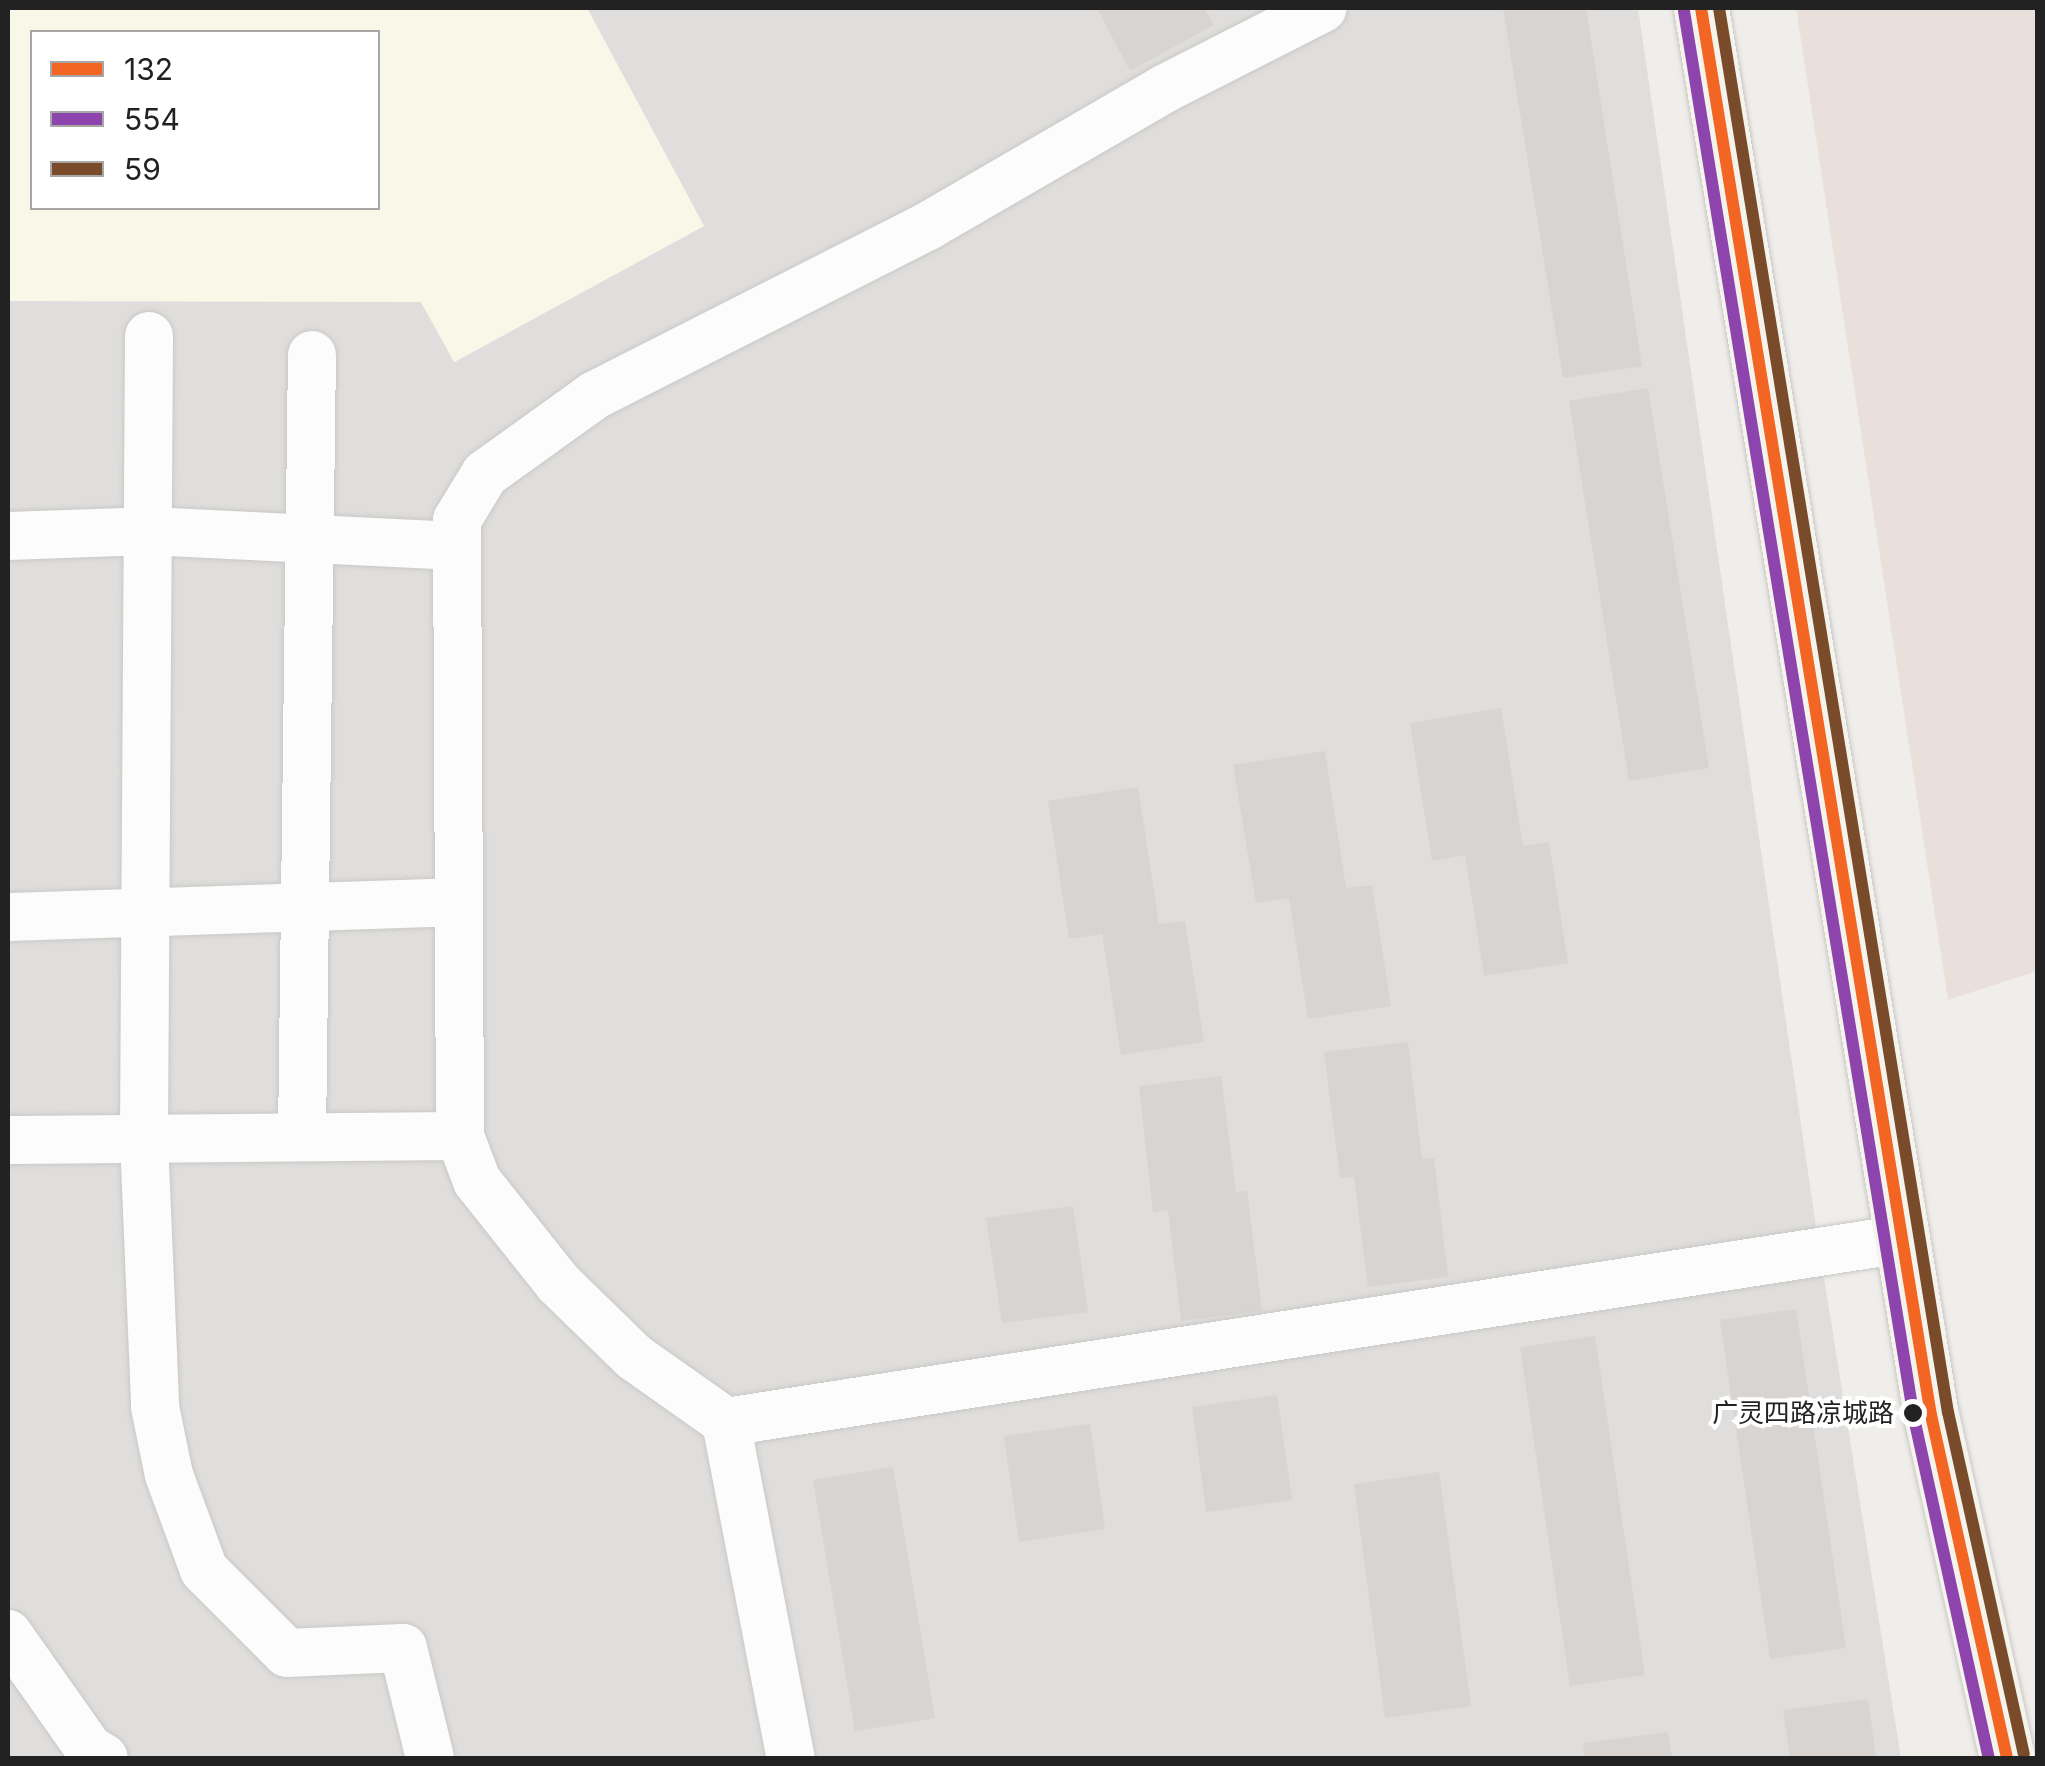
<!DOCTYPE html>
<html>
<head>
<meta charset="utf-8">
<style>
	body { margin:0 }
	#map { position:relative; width:2045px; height:1766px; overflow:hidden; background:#f0eeeb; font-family:Inter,"Noto Sans SC",sans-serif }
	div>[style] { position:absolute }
	.residential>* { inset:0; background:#dfdedc }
	.education>* { inset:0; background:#f8f7e8 }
	.military>* { inset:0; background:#eae0db }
	.building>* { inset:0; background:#d7d4d2 }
	.roads { filter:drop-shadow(0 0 2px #c9c8c7) drop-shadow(0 0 2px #c9c8c7) }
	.minor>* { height:48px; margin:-24px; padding:0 24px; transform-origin:24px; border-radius:24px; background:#fdfcfc }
	.secondary>* { height:55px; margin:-27.5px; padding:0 27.5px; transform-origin:27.5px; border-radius:27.5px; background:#f4f4ed }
	.bus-1>* { height:12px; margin:-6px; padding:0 6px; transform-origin:6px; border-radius:6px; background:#f26522 }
	.bus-2>* { height:12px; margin:-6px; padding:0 6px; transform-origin:6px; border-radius:6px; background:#8e44ad }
	.bus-3>* { height:12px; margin:-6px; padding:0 6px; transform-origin:6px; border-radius:6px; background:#7a4b2a }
	.dots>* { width:28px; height:28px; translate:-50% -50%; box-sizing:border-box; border:5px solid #fff; border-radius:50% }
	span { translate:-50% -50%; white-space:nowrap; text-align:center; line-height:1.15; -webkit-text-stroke:8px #fff; paint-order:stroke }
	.bus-label { font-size:26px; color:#222 }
	.right { translate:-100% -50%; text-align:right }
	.frame { position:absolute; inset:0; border:10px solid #222; pointer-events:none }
	.legend { position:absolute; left:30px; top:30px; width:350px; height:180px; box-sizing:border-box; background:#fff; border:2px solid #a7a7a7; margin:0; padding:12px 18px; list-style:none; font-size:30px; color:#222 }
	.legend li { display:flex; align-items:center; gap:20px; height:50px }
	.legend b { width:50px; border:2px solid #a7a7a7 }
</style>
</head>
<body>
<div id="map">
	<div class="residential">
		<i style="clip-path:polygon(587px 8px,1638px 8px,1817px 1234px,1901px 1758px,8px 1758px,8px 301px,421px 302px,455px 362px,704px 226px)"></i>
	</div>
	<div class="education">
		<i style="clip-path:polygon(evenodd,8px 8px,587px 8px,704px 226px,454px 362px,421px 302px,8px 301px,8px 8px,32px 32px,378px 32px,378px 208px,32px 208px,32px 32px)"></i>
	</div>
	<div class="military">
		<i style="clip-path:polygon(1796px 8px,2037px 8px,2037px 971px,1948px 1000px)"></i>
	</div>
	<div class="building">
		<i style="clip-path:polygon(1097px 8px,1204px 8px,1214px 25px,1130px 71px)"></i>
		<i style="clip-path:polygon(1503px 8px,1586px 8px,1642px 366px,1563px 378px)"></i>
		<i style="clip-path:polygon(1648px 388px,1709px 768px,1629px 781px,1569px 401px)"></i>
		<i style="clip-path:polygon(1501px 708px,1523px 846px,1549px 842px,1568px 963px,1484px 976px,1465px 855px,1432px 861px,1410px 723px)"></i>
		<i style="clip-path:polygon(1325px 751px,1346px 888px,1372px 885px,1391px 1006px,1308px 1019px,1289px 898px,1256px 903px,1233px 765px)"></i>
		<i style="clip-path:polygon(1138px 787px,1159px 924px,1185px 921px,1204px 1042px,1121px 1055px,1102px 934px,1069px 939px,1048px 801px)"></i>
		<i style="clip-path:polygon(1408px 1042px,1422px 1159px,1434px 1158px,1448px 1277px,1368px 1287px,1354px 1177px,1340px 1178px,1324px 1052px)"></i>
		<i style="clip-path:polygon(1221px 1076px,1236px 1192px,1247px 1191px,1262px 1311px,1181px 1321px,1168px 1210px,1153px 1212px,1139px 1086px)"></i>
		<i style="clip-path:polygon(1073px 1206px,1088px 1312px,1002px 1323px,986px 1218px)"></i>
		<i style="clip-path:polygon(1796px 1309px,1846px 1648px,1770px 1659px,1720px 1320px)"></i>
		<i style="clip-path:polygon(1595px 1336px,1645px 1675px,1570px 1686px,1520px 1347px)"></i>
		<i style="clip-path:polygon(1277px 1395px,1292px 1500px,1206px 1512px,1192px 1407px)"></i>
		<i style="clip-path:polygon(1090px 1424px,1105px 1529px,1019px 1542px,1004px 1436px)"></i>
		<i style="clip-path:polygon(893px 1467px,935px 1718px,855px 1731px,813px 1480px)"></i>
		<i style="clip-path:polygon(1439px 1472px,1471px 1706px,1385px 1718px,1354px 1484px)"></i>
		<i style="clip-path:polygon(1868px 1699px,1876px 1758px,1790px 1758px,1783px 1710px)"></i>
		<i style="clip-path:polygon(1668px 1732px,1672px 1758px,1585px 1758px,1583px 1743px)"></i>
	</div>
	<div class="roads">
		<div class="minor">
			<i style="left:149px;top:336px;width:803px;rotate:90.36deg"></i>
			<i style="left:144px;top:1139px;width:268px;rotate:87.6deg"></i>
			<i style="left:155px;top:1407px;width:69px;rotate:78.4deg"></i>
			<i style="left:169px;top:1475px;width:101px;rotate:69.8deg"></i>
			<i style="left:204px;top:1570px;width:117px;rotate:45deg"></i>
			<i style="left:287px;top:1653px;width:116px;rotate:-2.5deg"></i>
			<i style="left:403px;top:1648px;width:113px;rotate:76.2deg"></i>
			<i style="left:8px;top:536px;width:140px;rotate:-2deg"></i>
			<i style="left:148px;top:531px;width:309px;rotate:2.8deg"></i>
			<i style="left:8px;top:917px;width:451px;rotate:-1.9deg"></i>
			<i style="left:460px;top:1136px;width:48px;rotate:69.3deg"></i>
			<i style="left:477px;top:1181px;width:130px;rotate:51.5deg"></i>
			<i style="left:558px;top:1283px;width:106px;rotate:44.2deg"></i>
			<i style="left:634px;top:1357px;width:113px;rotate:35.2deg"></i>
			<i style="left:726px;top:1422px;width:342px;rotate:79.1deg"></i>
			<i style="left:302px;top:1137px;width:782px;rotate:-89.27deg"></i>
			<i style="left:8px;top:1140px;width:452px;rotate:-0.5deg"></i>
			<i style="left:460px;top:1136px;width:616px;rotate:-90.28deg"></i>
			<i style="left:457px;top:520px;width:54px;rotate:-58.7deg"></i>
			<i style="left:485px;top:474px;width:135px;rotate:-35.7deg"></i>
			<i style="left:595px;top:395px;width:373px;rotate:-26.9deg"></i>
			<i style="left:928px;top:226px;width:273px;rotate:-30.1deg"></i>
			<i style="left:1164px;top:89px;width:178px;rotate:-27deg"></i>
			<i style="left:726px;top:1422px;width:1191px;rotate:-8.84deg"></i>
			<i style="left:8px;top:1634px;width:141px;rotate:54.8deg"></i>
			<i style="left:89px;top:1749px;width:17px;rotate:31deg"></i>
		</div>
		<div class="secondary">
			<i style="left:1701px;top:8px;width:1426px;rotate:80.72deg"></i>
			<i style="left:1931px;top:1415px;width:351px;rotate:77.5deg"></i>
		</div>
	</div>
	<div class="bus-1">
		<i style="left:1701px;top:8px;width:1426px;rotate:80.72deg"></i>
		<i style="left:1931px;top:1415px;width:351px;rotate:77.5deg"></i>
	</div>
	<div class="bus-2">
		<i style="left:1684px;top:11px;width:1426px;rotate:80.72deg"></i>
		<i style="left:1914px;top:1418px;width:348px;rotate:77.6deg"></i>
	</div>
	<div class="bus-3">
		<i style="left:1719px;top:8px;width:1423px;rotate:80.74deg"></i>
		<i style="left:1948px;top:1412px;width:350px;rotate:77.5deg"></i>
	</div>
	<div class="dots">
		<i style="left:1913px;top:1413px;background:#222"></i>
	</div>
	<div class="bus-label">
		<span class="right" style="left:1894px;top:1413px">广灵四路凉城路</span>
	</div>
	<div class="frame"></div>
	<ul class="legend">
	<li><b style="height:12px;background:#f26522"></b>132</li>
	<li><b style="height:12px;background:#8e44ad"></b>554</li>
	<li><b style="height:12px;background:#7a4b2a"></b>59</li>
	</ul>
</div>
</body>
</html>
